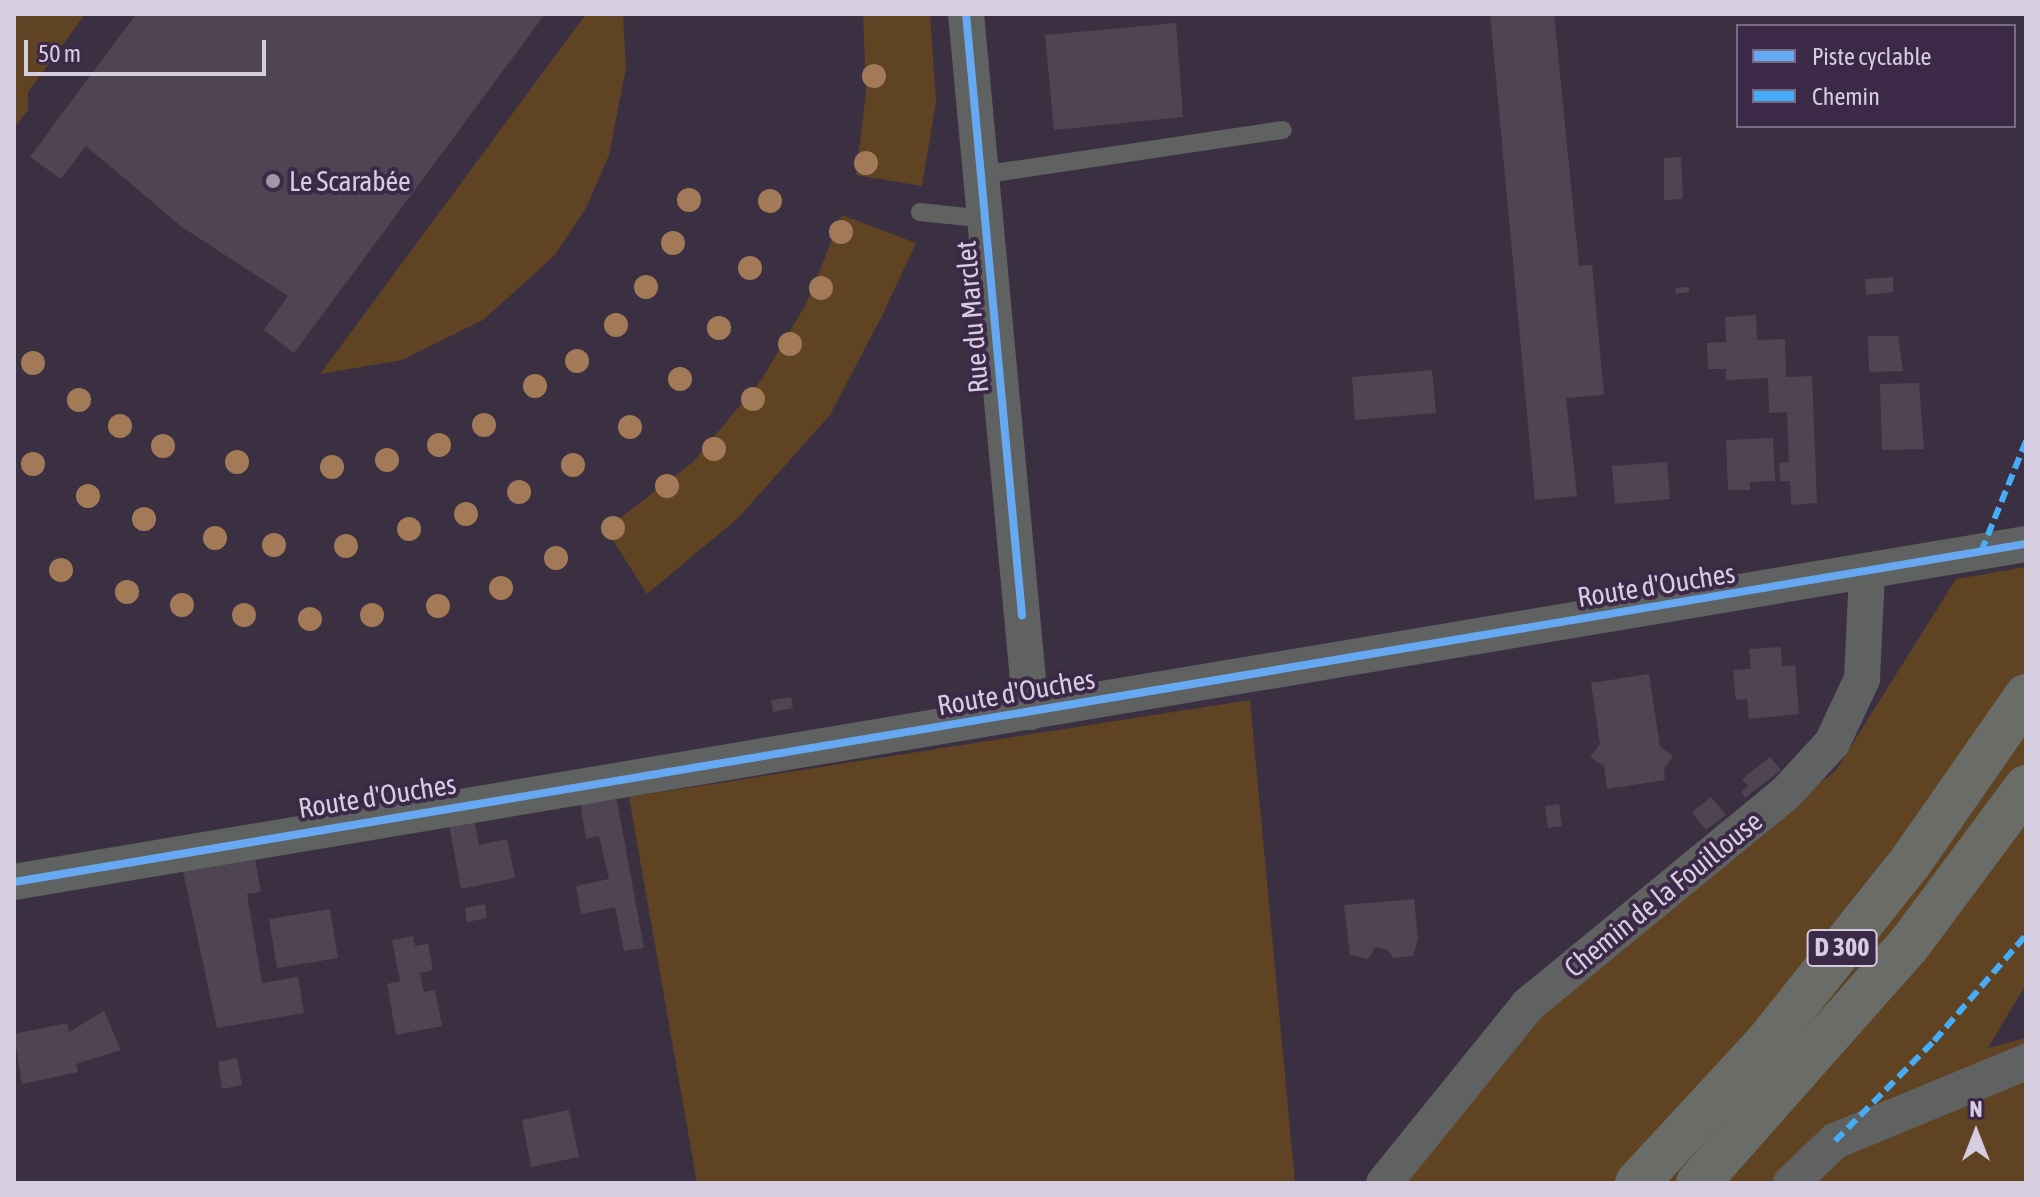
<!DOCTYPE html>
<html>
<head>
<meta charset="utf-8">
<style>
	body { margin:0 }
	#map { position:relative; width:2040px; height:1197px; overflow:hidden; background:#3b3041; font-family:"Asap Condensed",sans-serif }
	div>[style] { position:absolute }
	.green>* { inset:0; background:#5f4322 }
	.building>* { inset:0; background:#4f4451 }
	.service>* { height:18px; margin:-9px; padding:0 9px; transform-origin:9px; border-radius:9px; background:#606161 }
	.minor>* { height:36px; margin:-18px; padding:0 18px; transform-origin:18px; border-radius:18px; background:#606161 }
	.primary>* { height:44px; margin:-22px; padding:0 22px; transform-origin:22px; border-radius:22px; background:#6a6c68 }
	.quiet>* { height:6px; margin-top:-3px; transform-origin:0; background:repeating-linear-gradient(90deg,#46acf6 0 12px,transparent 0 18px) }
	.cycleway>* { height:8px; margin:-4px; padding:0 4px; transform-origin:4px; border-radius:4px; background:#66a8f1 }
	.trees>* { width:24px; height:24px; margin:-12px; border-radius:50%; background:#a27a57 }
	.dots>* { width:22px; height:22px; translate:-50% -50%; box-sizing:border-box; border:4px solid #3c2948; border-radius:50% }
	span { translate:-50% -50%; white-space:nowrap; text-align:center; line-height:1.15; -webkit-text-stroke:8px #3c2948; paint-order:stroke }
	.shield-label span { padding:2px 6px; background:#3c2948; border:2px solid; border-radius:6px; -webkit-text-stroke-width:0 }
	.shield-label { font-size:26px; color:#d7cde0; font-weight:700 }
	.poi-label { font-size:28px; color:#d7cde0 }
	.left { translate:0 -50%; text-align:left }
	.street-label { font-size:28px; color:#d7cde0 }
	.frame { position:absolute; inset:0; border:16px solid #d7cde0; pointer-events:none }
	.legend { position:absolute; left:1736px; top:24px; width:280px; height:104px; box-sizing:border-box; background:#3c2948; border:2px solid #7a6b85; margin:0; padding:10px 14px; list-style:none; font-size:24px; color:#d7cde0 }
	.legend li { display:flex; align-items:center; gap:16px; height:40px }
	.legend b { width:40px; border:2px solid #7a6b85 }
	.north { position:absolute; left:1936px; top:1093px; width:80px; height:80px; -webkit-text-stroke:6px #3c2948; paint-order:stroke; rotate:0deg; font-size:22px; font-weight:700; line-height:32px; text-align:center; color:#d7cde0 }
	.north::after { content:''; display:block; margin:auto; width:28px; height:36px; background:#d7cde0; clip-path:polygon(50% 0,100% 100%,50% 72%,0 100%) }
	.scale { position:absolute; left:24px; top:40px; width:242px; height:36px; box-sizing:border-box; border:4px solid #d7cde0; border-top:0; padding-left:10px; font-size:24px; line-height:28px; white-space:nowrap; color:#d7cde0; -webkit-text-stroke:6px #3c2948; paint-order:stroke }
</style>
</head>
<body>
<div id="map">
	<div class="green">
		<i style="clip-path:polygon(14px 14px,85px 14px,28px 92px,28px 110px,14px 128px)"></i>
		<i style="clip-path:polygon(586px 14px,623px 14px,626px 68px,609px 155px,586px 208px,554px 256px,483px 320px,402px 360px,320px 374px)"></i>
		<i style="clip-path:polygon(863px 14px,930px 14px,936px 102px,922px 186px,856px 175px,866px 93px)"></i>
		<i style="clip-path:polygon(842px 215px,916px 243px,883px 314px,830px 415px,738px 518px,647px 594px,606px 529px,693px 462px,762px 379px,807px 302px)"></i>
		<i style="clip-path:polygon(2026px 567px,2026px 984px,1988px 1048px,2026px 1038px,2026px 1183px,1398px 1183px,1532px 1016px,1836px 770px,1956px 579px)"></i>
		<i style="clip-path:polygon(1250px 700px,1295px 1183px,697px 1183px,629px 797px)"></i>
	</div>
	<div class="building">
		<i style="clip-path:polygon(136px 14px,545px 14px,294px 353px,264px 330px,288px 296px,182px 227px,86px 146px,61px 179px,30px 157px)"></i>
		<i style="clip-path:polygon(1490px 14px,1554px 14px,1579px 266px,1592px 265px,1604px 395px,1566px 398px,1577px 496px,1535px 500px)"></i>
		<i style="clip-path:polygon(1176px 23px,1183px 117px,1054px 130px,1045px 35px)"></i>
		<i style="clip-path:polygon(1681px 157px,1683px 199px,1664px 200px,1664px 158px)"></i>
		<i style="clip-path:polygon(1893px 277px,1893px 292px,1866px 295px,1865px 279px)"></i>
		<i style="clip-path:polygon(1689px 287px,1689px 292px,1676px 294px,1675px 288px)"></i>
		<i style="clip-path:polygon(1756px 315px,1757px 340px,1785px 339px,1786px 377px,1812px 376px,1817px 503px,1791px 505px,1790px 481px,1780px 481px,1779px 463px,1789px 462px,1787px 412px,1769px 413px,1768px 378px,1726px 380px,1726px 369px,1708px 369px,1707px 343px,1726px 342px,1725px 317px)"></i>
		<i style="clip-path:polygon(1868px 336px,1898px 336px,1903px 371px,1869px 372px)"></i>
		<i style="clip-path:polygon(1432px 370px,1436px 413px,1355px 420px,1352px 377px)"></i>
		<i style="clip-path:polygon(1919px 383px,1924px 449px,1882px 450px,1880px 384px)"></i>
		<i style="clip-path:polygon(1773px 438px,1775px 481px,1750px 482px,1750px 490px,1728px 490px,1726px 440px)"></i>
		<i style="clip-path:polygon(1667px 462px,1670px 499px,1615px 504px,1612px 466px)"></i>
		<i style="clip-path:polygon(1781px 647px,1782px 666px,1795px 665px,1799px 714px,1749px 719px,1747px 699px,1736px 700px,1733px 670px,1751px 669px,1749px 649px)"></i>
		<i style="clip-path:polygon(1649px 674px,1660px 747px,1673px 756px,1664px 769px,1665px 780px,1607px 789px,1604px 766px,1590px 757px,1600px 744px,1591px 683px)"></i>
		<i style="clip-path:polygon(791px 697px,793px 708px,773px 712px,771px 700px)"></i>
		<i style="clip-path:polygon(1770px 757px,1781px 770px,1745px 798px,1741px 792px,1748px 786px,1742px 779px)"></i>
		<i style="clip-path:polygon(616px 796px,644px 948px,624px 951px,615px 907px,581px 914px,576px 886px,609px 879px,599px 836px,586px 839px,580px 802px)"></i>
		<i style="clip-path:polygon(1711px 797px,1726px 815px,1706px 830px,1692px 812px)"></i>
		<i style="clip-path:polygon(1559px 804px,1562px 826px,1548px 828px,1545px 806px)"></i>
		<i style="clip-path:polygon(474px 820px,479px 845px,507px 839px,515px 878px,461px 889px,449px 825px)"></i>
		<i style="clip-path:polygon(255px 858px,261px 892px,247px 894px,262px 983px,298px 977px,304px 1013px,217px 1028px,183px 871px)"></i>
		<i style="clip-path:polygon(1414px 899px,1418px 939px,1413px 956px,1393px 958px,1388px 950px,1375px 947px,1368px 959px,1350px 955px,1344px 905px)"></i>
		<i style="clip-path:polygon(485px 904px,487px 918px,467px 922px,465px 908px)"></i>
		<i style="clip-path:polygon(330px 909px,338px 958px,277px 968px,269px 919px)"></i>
		<i style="clip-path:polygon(413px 936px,415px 946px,428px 944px,433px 970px,420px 973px,424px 992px,435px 990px,442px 1026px,396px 1035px,387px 984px,400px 981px,392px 940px)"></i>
		<i style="clip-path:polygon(104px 1011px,121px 1050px,76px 1064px,78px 1072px,22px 1084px,14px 1034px,67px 1023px,69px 1032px)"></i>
		<i style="clip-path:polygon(237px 1058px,242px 1085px,222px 1089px,218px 1062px)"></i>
		<i style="clip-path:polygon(569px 1110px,579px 1157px,531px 1167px,522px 1120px)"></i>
	</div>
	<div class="service">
		<i style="left:981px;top:175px;width:305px;rotate:-8.5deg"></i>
		<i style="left:920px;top:212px;width:65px;rotate:6.1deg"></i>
	</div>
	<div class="minor">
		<i style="left:966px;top:14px;width:701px;rotate:84.68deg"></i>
		<i style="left:14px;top:882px;width:2040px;rotate:-9.54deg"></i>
		<i style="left:1384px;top:1183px;width:229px;rotate:-51deg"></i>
		<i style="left:1528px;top:1005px;width:334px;rotate:-39.4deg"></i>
		<i style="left:1786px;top:793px;width:68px;rotate:-47.4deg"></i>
		<i style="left:1832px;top:743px;width:71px;rotate:-64.9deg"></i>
		<i style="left:1862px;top:679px;width:106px;rotate:-87.3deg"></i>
		<i style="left:1791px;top:1183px;width:61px;rotate:-43.7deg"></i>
		<i style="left:1835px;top:1141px;width:207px;rotate:-22.5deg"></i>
	</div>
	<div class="primary">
		<i style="left:1637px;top:1183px;width:193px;rotate:-47.3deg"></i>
		<i style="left:1768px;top:1041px;width:226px;rotate:-51.5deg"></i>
		<i style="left:1909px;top:864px;width:205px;rotate:-55.1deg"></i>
		<i style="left:1698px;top:1183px;width:317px;rotate:-48.5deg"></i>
		<i style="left:1908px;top:946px;width:198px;rotate:-53.4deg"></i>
	</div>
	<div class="quiet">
		<i style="left:1981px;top:552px;width:120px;rotate:-67.9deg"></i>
		<i style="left:1835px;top:1141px;width:141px;rotate:-45.3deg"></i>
		<i style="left:1934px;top:1041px;width:140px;rotate:-49deg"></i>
	</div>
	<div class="cycleway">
		<i style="left:966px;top:14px;width:604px;rotate:84.68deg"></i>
		<i style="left:14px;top:882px;width:2040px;rotate:-9.54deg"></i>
	</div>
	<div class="trees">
		<i style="left:874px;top:76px"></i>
		<i style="left:866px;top:163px"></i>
		<i style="left:689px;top:200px"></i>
		<i style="left:770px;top:201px"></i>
		<i style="left:841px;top:232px"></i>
		<i style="left:673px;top:243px"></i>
		<i style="left:750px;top:268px"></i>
		<i style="left:646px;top:287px"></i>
		<i style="left:821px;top:288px"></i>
		<i style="left:616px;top:325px"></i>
		<i style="left:719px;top:328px"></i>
		<i style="left:790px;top:344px"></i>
		<i style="left:577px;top:361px"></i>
		<i style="left:33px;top:363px"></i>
		<i style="left:680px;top:379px"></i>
		<i style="left:535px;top:386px"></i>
		<i style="left:753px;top:399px"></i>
		<i style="left:79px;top:400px"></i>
		<i style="left:484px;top:425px"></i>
		<i style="left:120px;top:426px"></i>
		<i style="left:630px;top:427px"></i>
		<i style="left:439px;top:445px"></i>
		<i style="left:163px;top:446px"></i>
		<i style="left:714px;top:449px"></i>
		<i style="left:387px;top:460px"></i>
		<i style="left:237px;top:462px"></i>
		<i style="left:33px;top:464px"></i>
		<i style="left:573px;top:465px"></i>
		<i style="left:332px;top:467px"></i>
		<i style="left:667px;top:486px"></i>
		<i style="left:519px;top:492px"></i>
		<i style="left:88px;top:496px"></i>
		<i style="left:466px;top:514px"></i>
		<i style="left:144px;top:519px"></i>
		<i style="left:613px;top:528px"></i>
		<i style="left:409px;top:529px"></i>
		<i style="left:215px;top:538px"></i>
		<i style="left:274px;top:545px"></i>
		<i style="left:346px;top:546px"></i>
		<i style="left:556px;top:558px"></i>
		<i style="left:61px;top:570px"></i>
		<i style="left:501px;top:588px"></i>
		<i style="left:127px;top:592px"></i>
		<i style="left:182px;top:605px"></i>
		<i style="left:438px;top:606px"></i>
		<i style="left:244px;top:615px"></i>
		<i style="left:372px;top:615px"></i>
		<i style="left:310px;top:619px"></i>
	</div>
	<div class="dots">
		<i style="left:273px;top:181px;background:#a096a8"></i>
	</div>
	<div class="shield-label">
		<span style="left:1842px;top:948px">D 300</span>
	</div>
	<div class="poi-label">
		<span class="left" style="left:289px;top:181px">Le Scarabée</span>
	</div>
	<div class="street-label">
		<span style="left:972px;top:317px;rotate:-95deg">Rue du Marclet</span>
		<span style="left:1656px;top:585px;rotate:-9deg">Route d'Ouches</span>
		<span style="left:1016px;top:692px;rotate:-10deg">Route d'Ouches</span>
		<span style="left:377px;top:796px;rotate:-9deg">Route d'Ouches</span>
		<span style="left:1663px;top:894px;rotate:-39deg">Chemin de la Fouillouse</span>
	</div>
	<div class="frame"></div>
	<ul class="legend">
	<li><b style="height:10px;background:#66a8f1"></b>Piste cyclable</li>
	<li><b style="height:10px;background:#46acf6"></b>Chemin</li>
	</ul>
	<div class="north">N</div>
	<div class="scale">50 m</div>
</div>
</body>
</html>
